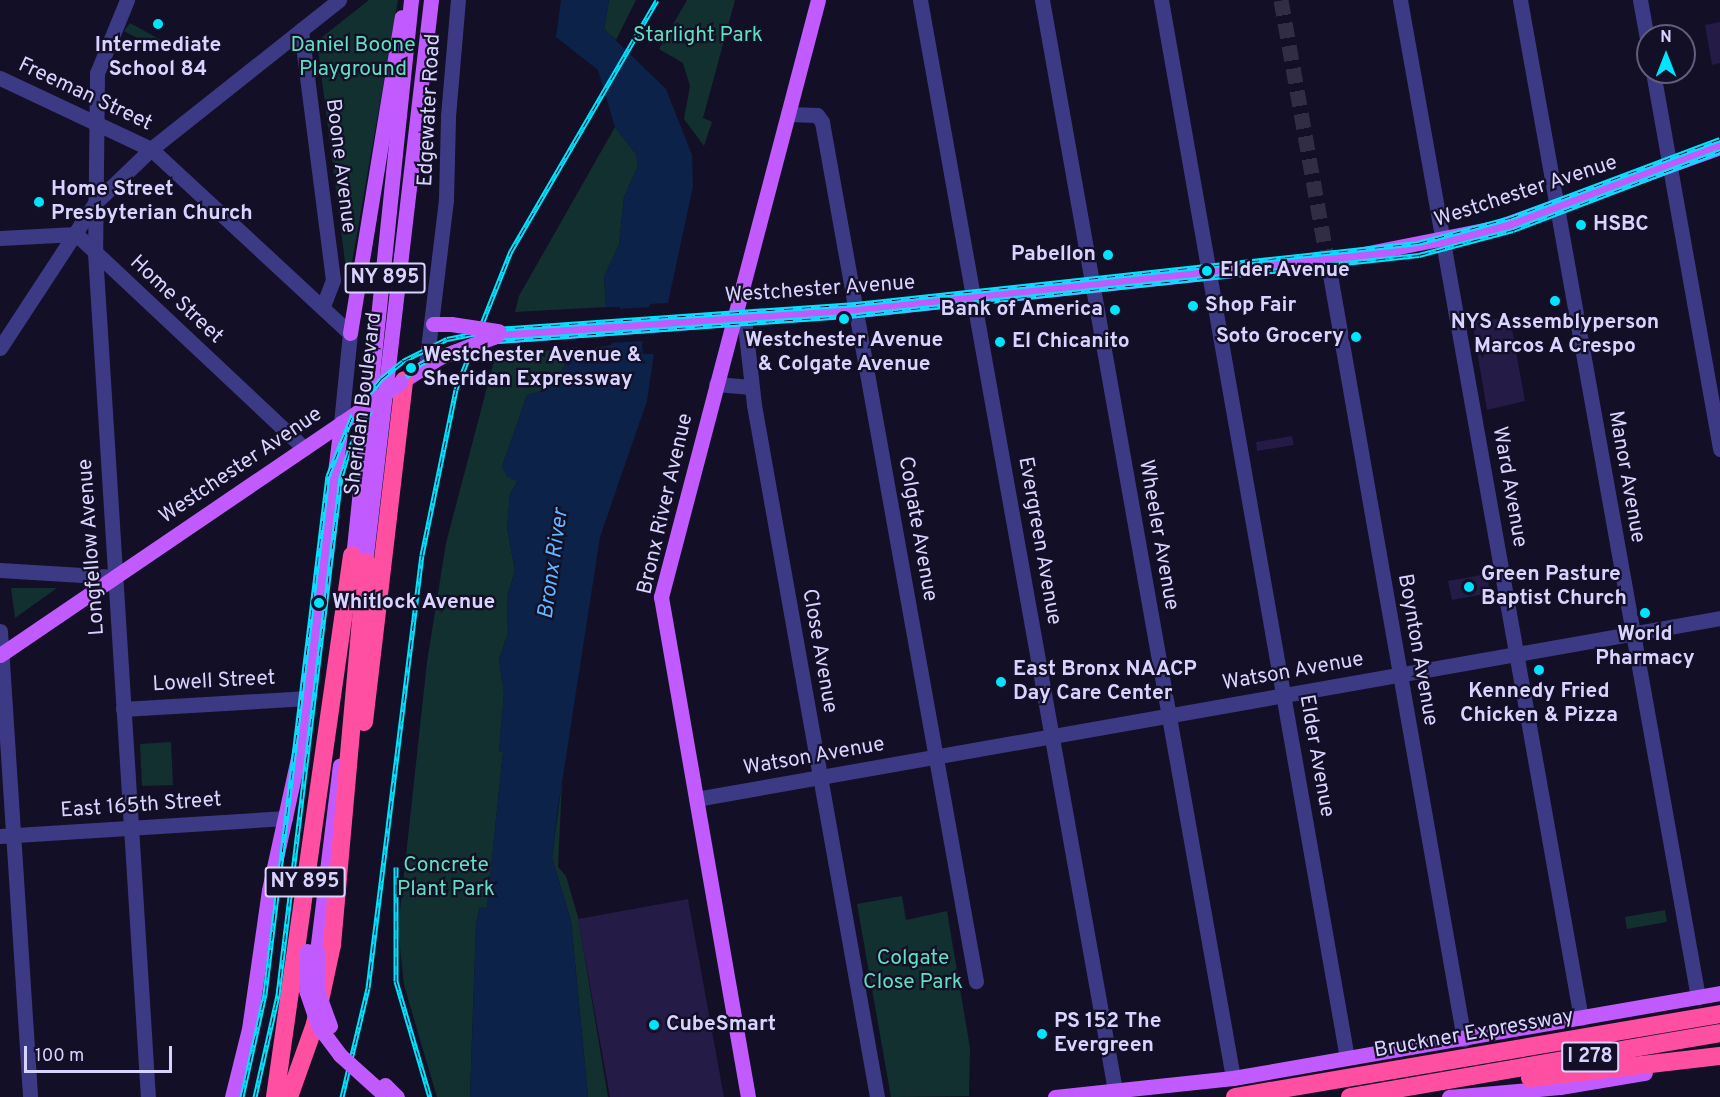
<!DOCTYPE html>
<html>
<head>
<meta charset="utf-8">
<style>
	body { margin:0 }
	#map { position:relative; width:1720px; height:1097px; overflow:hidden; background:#130f26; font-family:Overpass,sans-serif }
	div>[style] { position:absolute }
	.green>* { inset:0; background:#12302f }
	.water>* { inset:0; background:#0c2248 }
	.pier>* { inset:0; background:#130f26 }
	.building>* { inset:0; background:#241b47 }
	.minor-tunnel>* { height:15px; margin-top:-7.5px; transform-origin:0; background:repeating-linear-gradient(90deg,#312d47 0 15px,transparent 0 23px) }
	.minor>* { height:15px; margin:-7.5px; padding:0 7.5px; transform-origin:7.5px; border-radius:7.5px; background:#3d3a85 }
	.major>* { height:15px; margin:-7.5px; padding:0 7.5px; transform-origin:7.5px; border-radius:7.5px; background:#c25bff }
	.highway>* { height:18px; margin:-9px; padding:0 9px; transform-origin:9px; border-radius:9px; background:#ff4fa3 }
	.rail>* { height:5px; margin-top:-2.5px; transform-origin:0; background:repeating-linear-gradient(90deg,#130f26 0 9px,#00e5ff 0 18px); box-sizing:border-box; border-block:2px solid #00e5ff }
	.major-bridge>* { height:15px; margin:-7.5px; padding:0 7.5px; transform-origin:7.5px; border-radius:7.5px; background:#c25bff }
	.dots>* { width:16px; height:16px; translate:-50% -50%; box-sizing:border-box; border:3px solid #130f26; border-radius:50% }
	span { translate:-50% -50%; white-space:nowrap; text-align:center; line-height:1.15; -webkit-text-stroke:4.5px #130f26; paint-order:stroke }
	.shield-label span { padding:2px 4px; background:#130f26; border:2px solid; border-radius:4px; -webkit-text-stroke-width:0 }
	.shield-label { font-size:20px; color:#d9d4ff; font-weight:700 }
	.park-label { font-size:21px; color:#5fe0c0 }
	.poi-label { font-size:21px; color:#d9d4ff; font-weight:700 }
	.left { translate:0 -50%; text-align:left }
	.right { translate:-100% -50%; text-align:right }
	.street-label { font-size:21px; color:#d9d4ff }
	.water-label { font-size:22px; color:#62b6ff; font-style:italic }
	.north { position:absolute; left:1636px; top:24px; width:60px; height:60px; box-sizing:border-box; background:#130f26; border:2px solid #625e7d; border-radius:50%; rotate:0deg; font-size:16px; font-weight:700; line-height:24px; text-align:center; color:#d9d4ff }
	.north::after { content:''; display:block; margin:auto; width:21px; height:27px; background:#00e5ff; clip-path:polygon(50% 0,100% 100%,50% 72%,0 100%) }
	.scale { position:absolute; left:24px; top:1046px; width:148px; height:27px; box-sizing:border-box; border:3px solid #d9d4ff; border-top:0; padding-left:8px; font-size:18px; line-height:21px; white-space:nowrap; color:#d9d4ff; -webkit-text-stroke:4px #130f26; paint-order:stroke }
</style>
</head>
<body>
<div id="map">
	<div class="green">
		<i style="clip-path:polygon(369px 0,398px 0,348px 285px,317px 41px)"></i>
		<i style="clip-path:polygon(609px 0,636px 0,616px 40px,604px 29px)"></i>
		<i style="clip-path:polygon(687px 0,735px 0,703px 118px,712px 122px,704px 146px,684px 119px,690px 86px,683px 63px,659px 49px)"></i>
		<i style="clip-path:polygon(130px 23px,161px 40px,166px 43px,162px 49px,129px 34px,124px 31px)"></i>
		<i style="clip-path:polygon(615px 127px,636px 154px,638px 166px,624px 197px,619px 245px,604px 277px,606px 307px,515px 312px,519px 296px)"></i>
		<i style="clip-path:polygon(577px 347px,549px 389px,527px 395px,502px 467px,518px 481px,510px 494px,507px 527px,515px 571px,507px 597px,508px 633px,499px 660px,504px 693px,499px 751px,503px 752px,487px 907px,480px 907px,476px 924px,470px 1097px,437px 1097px,404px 985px,398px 929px,427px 662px,446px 543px,495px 357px)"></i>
		<i style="clip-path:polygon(11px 588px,57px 588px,15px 618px)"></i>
		<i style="clip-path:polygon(171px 742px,173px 785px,142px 786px,140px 744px)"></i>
		<i style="clip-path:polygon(562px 782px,558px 867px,566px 876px,578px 917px,608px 1097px,588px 1097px,571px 921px,552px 858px)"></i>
		<i style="clip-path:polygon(902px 896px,906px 920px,947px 911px,970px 1048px,969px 1096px,891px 1097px,857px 904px)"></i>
		<i style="clip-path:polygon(1665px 910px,1667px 922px,1627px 929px,1625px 917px)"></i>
	</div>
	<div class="water">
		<i style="clip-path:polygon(561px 0,609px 0,604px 29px,666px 89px,692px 155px,693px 186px,668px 303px,650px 304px,642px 346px,643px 354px,654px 354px,647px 401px,600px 537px,557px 815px,552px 858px,571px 921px,588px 1097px,470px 1097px,476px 924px,480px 907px,487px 907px,503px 752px,499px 751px,504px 693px,499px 660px,508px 633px,507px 597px,515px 571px,507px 527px,510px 494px,518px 482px,507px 477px,502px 467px,527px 395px,549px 389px,575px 351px,611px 345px,620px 307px,606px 307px,604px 277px,619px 245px,624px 197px,638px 166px,636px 154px,615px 127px,598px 70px,556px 37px)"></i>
	</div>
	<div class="pier">
		<i style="clip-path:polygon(651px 307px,644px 341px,609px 343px,617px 309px)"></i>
	</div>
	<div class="building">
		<i style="clip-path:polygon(1720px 22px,1720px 63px,1712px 65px,1705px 25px)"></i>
		<i style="clip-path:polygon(1510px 318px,1525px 401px,1487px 410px,1472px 321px)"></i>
		<i style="clip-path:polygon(1292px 436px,1294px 445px,1257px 451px,1256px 442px)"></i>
		<i style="clip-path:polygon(1487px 574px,1490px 593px,1452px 600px,1448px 581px)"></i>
		<i style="clip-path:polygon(688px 899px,724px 1097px,610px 1097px,578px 919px)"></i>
	</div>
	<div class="minor-tunnel">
		<i style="left:1281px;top:0;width:273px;rotate:79.9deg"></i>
	</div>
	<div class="minor">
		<i style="left:127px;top:0;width:79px;rotate:112.3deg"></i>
		<i style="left:97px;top:73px;width:180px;rotate:90.6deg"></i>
		<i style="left:95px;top:253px;width:846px;rotate:86.41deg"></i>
		<i style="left:920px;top:0;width:1107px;rotate:79.86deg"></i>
		<i style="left:1042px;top:0;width:1095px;rotate:79.95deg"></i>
		<i style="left:1161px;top:0;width:1074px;rotate:80.03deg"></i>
		<i style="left:1400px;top:0;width:1034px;rotate:79.92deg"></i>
		<i style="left:1520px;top:0;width:1013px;rotate:79.88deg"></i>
		<i style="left:1640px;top:0;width:45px;rotate:79.7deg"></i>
		<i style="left:301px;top:30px;width:252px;rotate:82.7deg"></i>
		<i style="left:333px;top:280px;width:28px;rotate:111deg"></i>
		<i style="left:1653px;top:72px;width:383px;rotate:79.9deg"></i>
		<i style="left:0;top:78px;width:167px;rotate:25.2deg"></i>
		<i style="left:151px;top:149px;width:271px;rotate:42.8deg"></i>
		<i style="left:350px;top:333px;width:90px;rotate:95.7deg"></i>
		<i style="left:788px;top:114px;width:29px;rotate:2deg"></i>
		<i style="left:817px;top:115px;width:9px;rotate:54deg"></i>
		<i style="left:822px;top:122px;width:873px;rotate:79.84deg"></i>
		<i style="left:0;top:238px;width:76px;rotate:-3deg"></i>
		<i style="left:76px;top:234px;width:313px;rotate:43.2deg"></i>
		<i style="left:1329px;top:269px;width:782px;rotate:80.06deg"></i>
		<i style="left:744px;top:317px;width:89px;rotate:83.5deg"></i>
		<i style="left:754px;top:405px;width:703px;rotate:79.92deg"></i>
		<i style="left:0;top:348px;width:173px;rotate:-56.8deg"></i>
		<i style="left:95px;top:203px;width:78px;rotate:-44deg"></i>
		<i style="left:151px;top:149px;width:240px;rotate:-38.4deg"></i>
		<i style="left:426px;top:365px;width:166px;rotate:-83.1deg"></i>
		<i style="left:446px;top:200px;width:84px;rotate:-88.6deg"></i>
		<i style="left:448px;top:116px;width:116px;rotate:-85.1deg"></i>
		<i style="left:716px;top:384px;width:35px;rotate:5deg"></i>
		<i style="left:0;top:570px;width:115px;rotate:3.5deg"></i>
		<i style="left:0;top:631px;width:467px;rotate:86.3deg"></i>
		<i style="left:123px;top:709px;width:185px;rotate:-3.4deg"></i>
		<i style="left:696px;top:799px;width:1040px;rotate:-10.02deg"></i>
		<i style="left:0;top:836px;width:286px;rotate:-3.6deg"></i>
	</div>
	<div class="major">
		<i style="left:433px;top:324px;width:18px"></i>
		<i style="left:350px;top:333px;width:320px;rotate:-80.7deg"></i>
		<i style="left:496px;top:336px;width:373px;rotate:-4.2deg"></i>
		<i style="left:868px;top:309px;width:473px;rotate:-6.1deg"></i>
		<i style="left:1338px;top:259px;width:160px;rotate:-11.2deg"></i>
		<i style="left:1495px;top:228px;width:239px;rotate:-19.8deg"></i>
		<i style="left:401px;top:382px;width:46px;rotate:-32.7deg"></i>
		<i style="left:352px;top:567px;width:570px;rotate:-84.06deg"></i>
		<i style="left:364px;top:572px;width:576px;rotate:-83.32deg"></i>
		<i style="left:0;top:655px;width:433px;rotate:-34.2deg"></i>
		<i style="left:317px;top:952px;width:188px;rotate:-83deg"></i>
		<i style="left:385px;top:1085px;width:17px;rotate:45deg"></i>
		<i style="left:232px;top:1097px;width:70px;rotate:-76deg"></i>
		<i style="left:249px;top:1029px;width:140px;rotate:-81.8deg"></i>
		<i style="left:269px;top:890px;width:144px;rotate:-77.6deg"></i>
		<i style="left:300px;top:749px;width:329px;rotate:-82.8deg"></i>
		<i style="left:748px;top:1097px;width:508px;rotate:-99.87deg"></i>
		<i style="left:661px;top:597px;width:617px;rotate:-75.27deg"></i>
		<i style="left:1055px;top:1097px;width:179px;rotate:-6.1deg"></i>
		<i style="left:1233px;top:1078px;width:494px;rotate:-9.9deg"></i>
		<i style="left:1449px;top:1097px;width:111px;rotate:-5.1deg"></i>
		<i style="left:1560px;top:1087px;width:86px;rotate:-9.4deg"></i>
	</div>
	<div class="highway">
		<i style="left:364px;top:722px;width:344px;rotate:-83.3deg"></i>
		<i style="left:1530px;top:1078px;width:191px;rotate:-6.6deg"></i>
		<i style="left:275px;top:1097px;width:547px;rotate:-81.91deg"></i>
		<i style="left:289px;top:1097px;width:77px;rotate:-70.4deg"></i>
		<i style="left:315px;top:1024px;width:81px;rotate:-77.9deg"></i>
		<i style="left:332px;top:945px;width:384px;rotate:-84.9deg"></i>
		<i style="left:1235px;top:1097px;width:492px;rotate:-9.7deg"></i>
		<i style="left:1350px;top:1097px;width:375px;rotate:-9.8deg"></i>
	</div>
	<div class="rail">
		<i style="left:396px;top:867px;width:114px;rotate:90deg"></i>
		<i style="left:396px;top:981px;width:121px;rotate:73.7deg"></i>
		<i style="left:242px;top:1097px;width:106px;rotate:-77.4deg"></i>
		<i style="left:265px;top:994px;width:522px;rotate:-83.07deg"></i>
		<i style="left:328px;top:476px;width:67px;rotate:-68deg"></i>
		<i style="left:353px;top:414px;width:45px;rotate:-51.3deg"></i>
		<i style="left:381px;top:379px;width:28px;rotate:-39deg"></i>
		<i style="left:403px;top:361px;width:49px;rotate:-26.6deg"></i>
		<i style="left:447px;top:339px;width:51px;rotate:-11.3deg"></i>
		<i style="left:497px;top:329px;width:360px;rotate:-4deg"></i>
		<i style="left:856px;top:304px;width:565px;rotate:-6.19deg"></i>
		<i style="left:1418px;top:243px;width:95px;rotate:-15.2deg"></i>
		<i style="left:1510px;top:218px;width:224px;rotate:-20.6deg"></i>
		<i style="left:255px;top:1097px;width:105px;rotate:-77.3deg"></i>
		<i style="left:278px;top:995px;width:522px;rotate:-83.07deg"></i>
		<i style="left:341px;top:477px;width:31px;rotate:-73deg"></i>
		<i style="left:350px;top:447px;width:45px;rotate:-60.6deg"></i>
		<i style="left:372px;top:408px;width:65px;rotate:-42.5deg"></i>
		<i style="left:420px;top:364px;width:32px;rotate:-24deg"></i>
		<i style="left:449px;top:351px;width:49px;rotate:-11.8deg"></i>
		<i style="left:497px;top:341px;width:361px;rotate:-4.1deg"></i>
		<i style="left:857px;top:315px;width:565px;rotate:-6.09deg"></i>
		<i style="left:1419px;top:255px;width:97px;rotate:-14.9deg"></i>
		<i style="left:1513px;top:230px;width:222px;rotate:-20.9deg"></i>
		<i style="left:342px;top:1097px;width:112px;rotate:-76.6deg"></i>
		<i style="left:368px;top:988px;width:436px;rotate:-82.9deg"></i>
		<i style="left:422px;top:555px;width:169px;rotate:-78.4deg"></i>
		<i style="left:456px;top:389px;width:149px;rotate:-68.3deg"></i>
		<i style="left:511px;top:251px;width:290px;rotate:-59.8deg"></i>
	</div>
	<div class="major-bridge">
		<i style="left:451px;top:324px;width:48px;rotate:8.5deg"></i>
		<i style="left:440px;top:357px;width:60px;rotate:-20.6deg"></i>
		<i style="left:358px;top:412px;width:52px;rotate:-34.9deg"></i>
		<i style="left:307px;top:951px;width:39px;rotate:91deg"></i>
		<i style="left:306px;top:990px;width:39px;rotate:71deg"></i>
		<i style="left:319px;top:1027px;width:35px;rotate:53deg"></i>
		<i style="left:340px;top:1055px;width:54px;rotate:42deg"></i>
		<i style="left:317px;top:952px;width:41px;rotate:88.6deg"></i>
		<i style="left:318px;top:993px;width:35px;rotate:70deg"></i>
	</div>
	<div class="dots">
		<i style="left:158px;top:24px;background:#00e5ff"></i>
		<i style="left:39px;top:202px;background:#00e5ff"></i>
		<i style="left:1581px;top:225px;background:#00e5ff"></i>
		<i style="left:1108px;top:255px;background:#00e5ff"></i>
		<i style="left:1207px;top:271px;background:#00e5ff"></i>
		<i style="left:1555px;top:301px;background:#00e5ff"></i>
		<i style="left:1193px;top:306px;background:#00e5ff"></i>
		<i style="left:1115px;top:310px;background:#00e5ff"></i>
		<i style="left:844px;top:319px;background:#00e5ff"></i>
		<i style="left:1356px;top:337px;background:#00e5ff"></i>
		<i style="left:1000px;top:342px;background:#00e5ff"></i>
		<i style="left:411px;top:368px;background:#00e5ff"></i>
		<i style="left:1469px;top:587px;background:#00e5ff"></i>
		<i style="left:319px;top:603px;background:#00e5ff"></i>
		<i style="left:1645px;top:613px;background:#00e5ff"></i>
		<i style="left:1539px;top:670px;background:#00e5ff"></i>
		<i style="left:1001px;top:682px;background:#00e5ff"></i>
		<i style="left:654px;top:1025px;background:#00e5ff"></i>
		<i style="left:1042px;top:1034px;background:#00e5ff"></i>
	</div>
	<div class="shield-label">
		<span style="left:385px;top:278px">NY 895</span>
		<span style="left:305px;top:882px">NY 895</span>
		<span style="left:1590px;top:1057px">I 278</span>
	</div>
	<div class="park-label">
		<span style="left:698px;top:36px">Starlight Park</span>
		<span style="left:353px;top:58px">Daniel Boone<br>Playground</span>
		<span style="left:446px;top:878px">Concrete<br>Plant Park</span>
		<span style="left:913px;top:971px">Colgate<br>Close Park</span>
	</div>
	<div class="poi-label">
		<span style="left:158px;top:58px">Intermediate<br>School 84</span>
		<span class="left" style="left:51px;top:202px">Home Street<br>Presbyterian Church</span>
		<span class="left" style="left:1593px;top:225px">HSBC</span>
		<span class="right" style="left:1096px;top:255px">Pabellon</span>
		<span class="left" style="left:1220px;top:271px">Elder Avenue</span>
		<span class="left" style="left:1205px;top:306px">Shop Fair</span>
		<span class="right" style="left:1103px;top:310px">Bank of America</span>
		<span style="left:1555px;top:335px">NYS Assemblyperson<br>Marcos A Crespo</span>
		<span class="right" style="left:1344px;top:337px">Soto Grocery</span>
		<span style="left:844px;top:353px">Westchester Avenue<br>&amp; Colgate Avenue</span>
		<span class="left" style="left:1012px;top:342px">El Chicanito</span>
		<span class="left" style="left:423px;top:368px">Westchester Avenue &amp;<br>Sheridan Expressway</span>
		<span class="left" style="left:1481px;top:587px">Green Pasture<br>Baptist Church</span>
		<span class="left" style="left:332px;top:603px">Whitlock Avenue</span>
		<span style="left:1645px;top:647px">World<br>Pharmacy</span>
		<span class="left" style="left:1013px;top:682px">East Bronx NAACP<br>Day Care Center</span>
		<span style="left:1539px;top:704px">Kennedy Fried<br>Chicken &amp; Pizza</span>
		<span class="left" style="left:1054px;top:1034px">PS 152 The<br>Evergreen</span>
		<span class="left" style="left:666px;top:1025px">CubeSmart</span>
	</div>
	<div class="street-label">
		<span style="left:85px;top:95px;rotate:25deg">Freeman Street</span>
		<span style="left:430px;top:110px;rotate:-87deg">Edgewater Road</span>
		<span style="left:340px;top:166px;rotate:83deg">Boone Avenue</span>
		<span style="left:1526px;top:192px;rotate:-18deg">Westchester Avenue</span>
		<span style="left:820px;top:290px;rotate:-4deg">Westchester Avenue</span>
		<span style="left:176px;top:300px;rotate:43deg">Home Street</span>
		<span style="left:364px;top:404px;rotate:-83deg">Sheridan Boulevard</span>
		<span style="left:241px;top:466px;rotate:-34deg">Westchester Avenue</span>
		<span style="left:1626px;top:477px;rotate:80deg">Manor Avenue</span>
		<span style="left:1509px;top:487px;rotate:80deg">Ward Avenue</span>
		<span style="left:666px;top:504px;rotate:-77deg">Bronx River Avenue</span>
		<span style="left:917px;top:529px;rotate:80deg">Colgate Avenue</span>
		<span style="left:1158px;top:535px;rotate:80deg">Wheeler Avenue</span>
		<span style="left:1039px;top:541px;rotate:80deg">Evergreen Avenue</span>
		<span style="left:92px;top:547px;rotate:-94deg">Longfellow Avenue</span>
		<span style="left:1417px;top:650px;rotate:80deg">Boynton Avenue</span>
		<span style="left:819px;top:651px;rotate:80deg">Close Avenue</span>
		<span style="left:1293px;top:672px;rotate:-10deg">Watson Avenue</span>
		<span style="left:214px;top:682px;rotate:-3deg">Lowell Street</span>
		<span style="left:1316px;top:756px;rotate:80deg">Elder Avenue</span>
		<span style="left:814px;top:757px;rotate:-10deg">Watson Avenue</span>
		<span style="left:141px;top:806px;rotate:-4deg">East 165th Street</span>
		<span style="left:1474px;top:1034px;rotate:-10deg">Bruckner Expressway</span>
	</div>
	<div class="water-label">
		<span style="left:554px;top:564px;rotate:-82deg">Bronx River</span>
	</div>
	<div class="north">N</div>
	<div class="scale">100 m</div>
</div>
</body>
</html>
